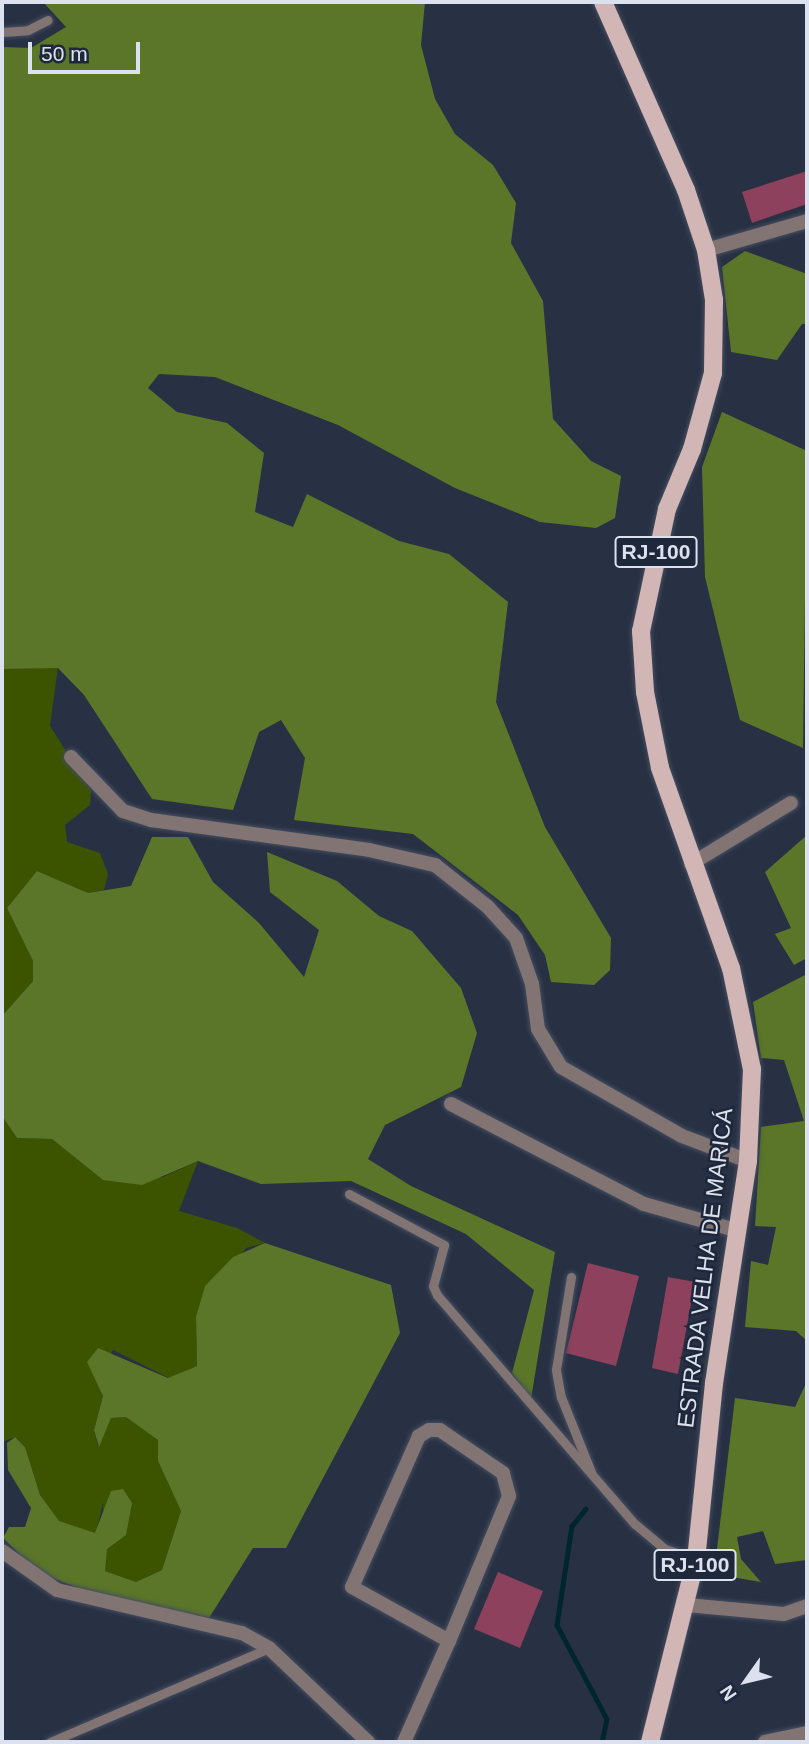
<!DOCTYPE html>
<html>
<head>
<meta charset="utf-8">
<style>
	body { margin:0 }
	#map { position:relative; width:809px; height:1744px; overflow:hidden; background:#283144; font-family:Helvetica,sans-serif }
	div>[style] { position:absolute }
	.green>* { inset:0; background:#3c5400 }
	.forest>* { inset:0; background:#5b7629 }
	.stream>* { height:4.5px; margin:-2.25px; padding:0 2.25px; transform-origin:2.25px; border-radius:2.25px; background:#00262d }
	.building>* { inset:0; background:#8e415d }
	.roads { filter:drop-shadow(0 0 2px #454d5f) drop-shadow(0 0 2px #454d5f) }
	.lane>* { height:9px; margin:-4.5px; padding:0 4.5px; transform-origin:4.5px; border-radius:4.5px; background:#817473 }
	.street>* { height:14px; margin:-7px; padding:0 7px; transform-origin:7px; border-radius:7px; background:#817473 }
	.primary>* { height:18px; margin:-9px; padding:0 9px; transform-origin:9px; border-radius:9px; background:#d1b6b5 }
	span { translate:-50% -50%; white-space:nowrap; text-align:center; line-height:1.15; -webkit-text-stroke:5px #1f273a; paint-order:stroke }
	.shield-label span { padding:2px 5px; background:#1f273a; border:2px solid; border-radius:5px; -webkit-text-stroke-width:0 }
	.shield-label { font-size:21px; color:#dbe1ee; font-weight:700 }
	.street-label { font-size:23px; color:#dbe1ee }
	.frame { position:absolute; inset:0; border:4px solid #dbe1ee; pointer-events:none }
	.north { position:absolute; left:711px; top:1646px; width:70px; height:70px; -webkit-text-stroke:5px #1f273a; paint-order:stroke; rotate:236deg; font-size:19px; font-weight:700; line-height:28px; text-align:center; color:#dbe1ee }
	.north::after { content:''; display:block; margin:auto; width:24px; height:32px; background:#dbe1ee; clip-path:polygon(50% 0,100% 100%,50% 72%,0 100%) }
	.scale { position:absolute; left:28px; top:42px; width:112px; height:32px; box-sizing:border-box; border:4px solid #dbe1ee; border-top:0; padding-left:9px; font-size:21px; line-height:24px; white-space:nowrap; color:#dbe1ee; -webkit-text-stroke:5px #1f273a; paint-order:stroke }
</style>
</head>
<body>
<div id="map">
	<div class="green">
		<i style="clip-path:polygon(58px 667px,50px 726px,91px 790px,90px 805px,65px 825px,67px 842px,100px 853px,108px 874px,104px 890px,88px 893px,37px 871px,7px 908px,33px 961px,33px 981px,2px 1016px,2px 669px)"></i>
		<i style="clip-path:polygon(2px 1116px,17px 1138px,52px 1139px,103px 1180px,163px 1177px,198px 1161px,179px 1211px,237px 1228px,265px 1243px,246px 1248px,196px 1317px,197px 1366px,169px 1378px,113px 1350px,97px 1377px,103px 1396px,94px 1430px,98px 1446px,111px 1418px,126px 1417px,145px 1430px,158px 1440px,158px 1461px,181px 1511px,162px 1570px,136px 1582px,105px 1571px,103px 1502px,96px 1534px,58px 1521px,40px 1495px,25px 1447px,15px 1437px,2px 1442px)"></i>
	</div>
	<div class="forest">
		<i style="clip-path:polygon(43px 2px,425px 2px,421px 45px,435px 99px,455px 134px,493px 165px,516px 203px,511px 243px,543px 301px,553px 419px,591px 461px,621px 476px,615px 518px,596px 528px,540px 522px,455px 488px,338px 425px,215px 377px,159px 374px,148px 388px,177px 412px,227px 423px,264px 453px,255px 512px,293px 527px,307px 494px,399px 541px,449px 554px,508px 602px,496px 702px,545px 827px,611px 938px,610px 970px,594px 985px,551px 982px,545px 955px,518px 915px,413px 834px,294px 820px,305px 758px,281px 720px,259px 732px,233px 810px,152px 799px,84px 695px,58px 668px,2px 669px,2px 47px,31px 48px,66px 27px)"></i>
		<i style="clip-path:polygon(745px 251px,807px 274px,807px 324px,802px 324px,777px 360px,731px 352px,722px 267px)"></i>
		<i style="clip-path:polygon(722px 412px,807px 451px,803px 748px,740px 720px,705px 577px,702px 467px)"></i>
		<i style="clip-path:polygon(807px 835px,807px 958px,794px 965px,775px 934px,791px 928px,765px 872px)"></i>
		<i style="clip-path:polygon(152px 837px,188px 837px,213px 882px,259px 923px,304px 977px,319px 930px,270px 892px,267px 852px,337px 881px,379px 916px,412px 931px,461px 988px,477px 1033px,461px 1087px,385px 1125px,368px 1159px,411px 1186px,555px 1252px,531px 1399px,512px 1373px,534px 1290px,466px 1234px,351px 1181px,261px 1184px,198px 1161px,142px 1185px,103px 1180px,52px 1139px,17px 1138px,2px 1116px,2px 1016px,33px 981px,33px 961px,7px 908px,37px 871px,88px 893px,131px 886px)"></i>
		<i style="clip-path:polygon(807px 974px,807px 1341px,796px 1331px,745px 1327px,751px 1261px,768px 1265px,776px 1227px,755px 1226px,761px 1127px,804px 1121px,784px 1060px,761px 1058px,753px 1002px)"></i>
		<i style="clip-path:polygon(265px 1243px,391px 1285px,400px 1333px,286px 1548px,253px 1548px,209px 1618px,92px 1593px,39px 1573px,3px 1538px,9px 1527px,25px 1527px,31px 1508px,8px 1470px,7px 1443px,15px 1437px,25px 1447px,40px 1495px,59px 1521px,95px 1533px,111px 1491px,123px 1489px,132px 1503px,126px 1535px,107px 1549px,105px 1571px,136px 1582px,162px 1570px,181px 1511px,158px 1461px,158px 1440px,126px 1417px,111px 1418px,99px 1447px,94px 1430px,103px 1396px,87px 1362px,98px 1348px,168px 1378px,197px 1366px,196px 1317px,205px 1286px,233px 1257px)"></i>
		<i style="clip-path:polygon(807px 1381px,807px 1560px,775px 1564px,763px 1531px,737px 1537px,741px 1559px,761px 1582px,714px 1574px,735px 1398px,795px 1407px)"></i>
	</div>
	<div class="stream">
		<i style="left:586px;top:1509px;width:22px;rotate:129deg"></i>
		<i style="left:572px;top:1526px;width:100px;rotate:98.6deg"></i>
		<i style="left:557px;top:1625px;width:106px;rotate:62deg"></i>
		<i style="left:607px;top:1719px;width:24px;rotate:102deg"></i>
	</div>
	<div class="building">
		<i style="clip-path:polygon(807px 171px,807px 204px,752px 223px,742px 192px)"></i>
		<i style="clip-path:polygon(588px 1263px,639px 1276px,616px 1366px,566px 1353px)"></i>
		<i style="clip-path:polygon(668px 1277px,695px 1282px,678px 1374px,652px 1368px)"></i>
		<i style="clip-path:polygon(498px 1572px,543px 1591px,520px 1648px,474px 1629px)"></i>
	</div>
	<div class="roads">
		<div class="lane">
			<i style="left:2px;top:32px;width:26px;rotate:-4deg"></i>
			<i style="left:28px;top:30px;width:22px;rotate:-27deg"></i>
			<i style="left:349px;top:1194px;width:108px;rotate:28.2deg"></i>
			<i style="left:444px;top:1245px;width:42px;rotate:105deg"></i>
			<i style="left:433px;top:1286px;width:10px;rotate:66deg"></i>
			<i style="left:437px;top:1295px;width:303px;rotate:49.2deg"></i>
			<i style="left:635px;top:1524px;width:39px;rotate:40deg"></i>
			<i style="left:665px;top:1549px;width:33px;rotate:18deg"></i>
			<i style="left:571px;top:1277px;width:94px;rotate:99.2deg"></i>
			<i style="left:556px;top:1370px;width:27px;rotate:80deg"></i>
			<i style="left:561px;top:1397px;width:81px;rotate:68.2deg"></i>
			<i style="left:50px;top:1742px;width:238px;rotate:-23.2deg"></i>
		</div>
		<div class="street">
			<i style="left:706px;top:250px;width:105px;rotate:-16deg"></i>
			<i style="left:71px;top:757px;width:75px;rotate:46.1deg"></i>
			<i style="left:123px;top:811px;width:29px;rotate:18deg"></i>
			<i style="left:151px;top:820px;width:220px;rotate:7.8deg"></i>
			<i style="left:369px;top:850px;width:68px;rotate:12.8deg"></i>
			<i style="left:435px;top:865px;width:66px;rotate:38.3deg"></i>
			<i style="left:487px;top:906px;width:43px;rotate:47.8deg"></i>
			<i style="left:516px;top:938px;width:49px;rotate:70.8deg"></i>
			<i style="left:532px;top:984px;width:45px;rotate:82.4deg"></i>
			<i style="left:538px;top:1029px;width:44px;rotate:58.8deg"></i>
			<i style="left:561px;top:1067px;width:139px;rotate:29.7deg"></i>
			<i style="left:682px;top:1136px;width:71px;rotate:20.7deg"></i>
			<i style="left:691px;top:864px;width:117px;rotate:-31.4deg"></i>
			<i style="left:451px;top:1104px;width:217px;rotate:27.4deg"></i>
			<i style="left:644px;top:1204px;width:95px;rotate:15.9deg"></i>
			<i style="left:2px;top:1551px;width:67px;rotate:35.3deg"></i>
			<i style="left:57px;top:1590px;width:190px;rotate:13.1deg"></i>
			<i style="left:242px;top:1633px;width:31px;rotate:29deg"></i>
			<i style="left:269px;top:1648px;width:137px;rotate:43.5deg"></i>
			<i style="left:687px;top:1605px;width:97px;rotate:5.3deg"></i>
			<i style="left:784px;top:1614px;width:24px;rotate:-19deg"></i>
			<i style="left:404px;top:1742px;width:111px;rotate:-66deg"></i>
			<i style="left:449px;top:1641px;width:157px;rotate:-67.5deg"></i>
			<i style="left:509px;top:1496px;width:24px;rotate:-105deg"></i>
			<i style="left:503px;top:1473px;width:76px;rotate:-145.7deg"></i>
			<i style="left:440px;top:1430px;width:11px;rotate:180deg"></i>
			<i style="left:429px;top:1430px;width:12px;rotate:149deg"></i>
			<i style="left:419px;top:1436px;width:165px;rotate:113.9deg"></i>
			<i style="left:352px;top:1587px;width:111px;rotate:29.1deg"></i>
			<i style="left:765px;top:1742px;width:43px;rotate:-12.1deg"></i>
		</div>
		<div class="primary">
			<i style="left:603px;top:2px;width:206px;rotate:66.2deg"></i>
			<i style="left:686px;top:190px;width:63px;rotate:71.6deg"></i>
			<i style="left:706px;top:250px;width:51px;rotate:80.9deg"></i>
			<i style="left:714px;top:300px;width:73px;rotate:90.8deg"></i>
			<i style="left:713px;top:373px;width:79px;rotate:105.4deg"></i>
			<i style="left:692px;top:449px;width:65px;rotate:112.6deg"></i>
			<i style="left:667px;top:509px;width:125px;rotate:102deg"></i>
			<i style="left:641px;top:631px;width:61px;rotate:86.2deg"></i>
			<i style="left:645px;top:692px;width:77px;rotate:78.8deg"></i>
			<i style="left:660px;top:768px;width:212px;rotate:70.5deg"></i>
			<i style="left:731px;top:968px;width:103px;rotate:78.3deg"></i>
			<i style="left:752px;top:1069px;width:92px;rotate:92.5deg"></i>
			<i style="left:748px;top:1161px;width:225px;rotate:98.7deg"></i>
			<i style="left:714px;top:1383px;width:177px;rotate:95.8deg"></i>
			<i style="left:696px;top:1559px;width:189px;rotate:104.1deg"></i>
		</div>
	</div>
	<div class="shield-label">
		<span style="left:656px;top:552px">RJ-100</span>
		<span style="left:695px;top:1565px">RJ-100</span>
	</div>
	<div class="street-label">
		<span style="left:705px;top:1268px;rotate:-83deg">ESTRADA VELHA DE MARICÁ</span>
	</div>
	<div class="frame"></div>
	<div class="north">N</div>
	<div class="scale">50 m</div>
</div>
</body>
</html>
